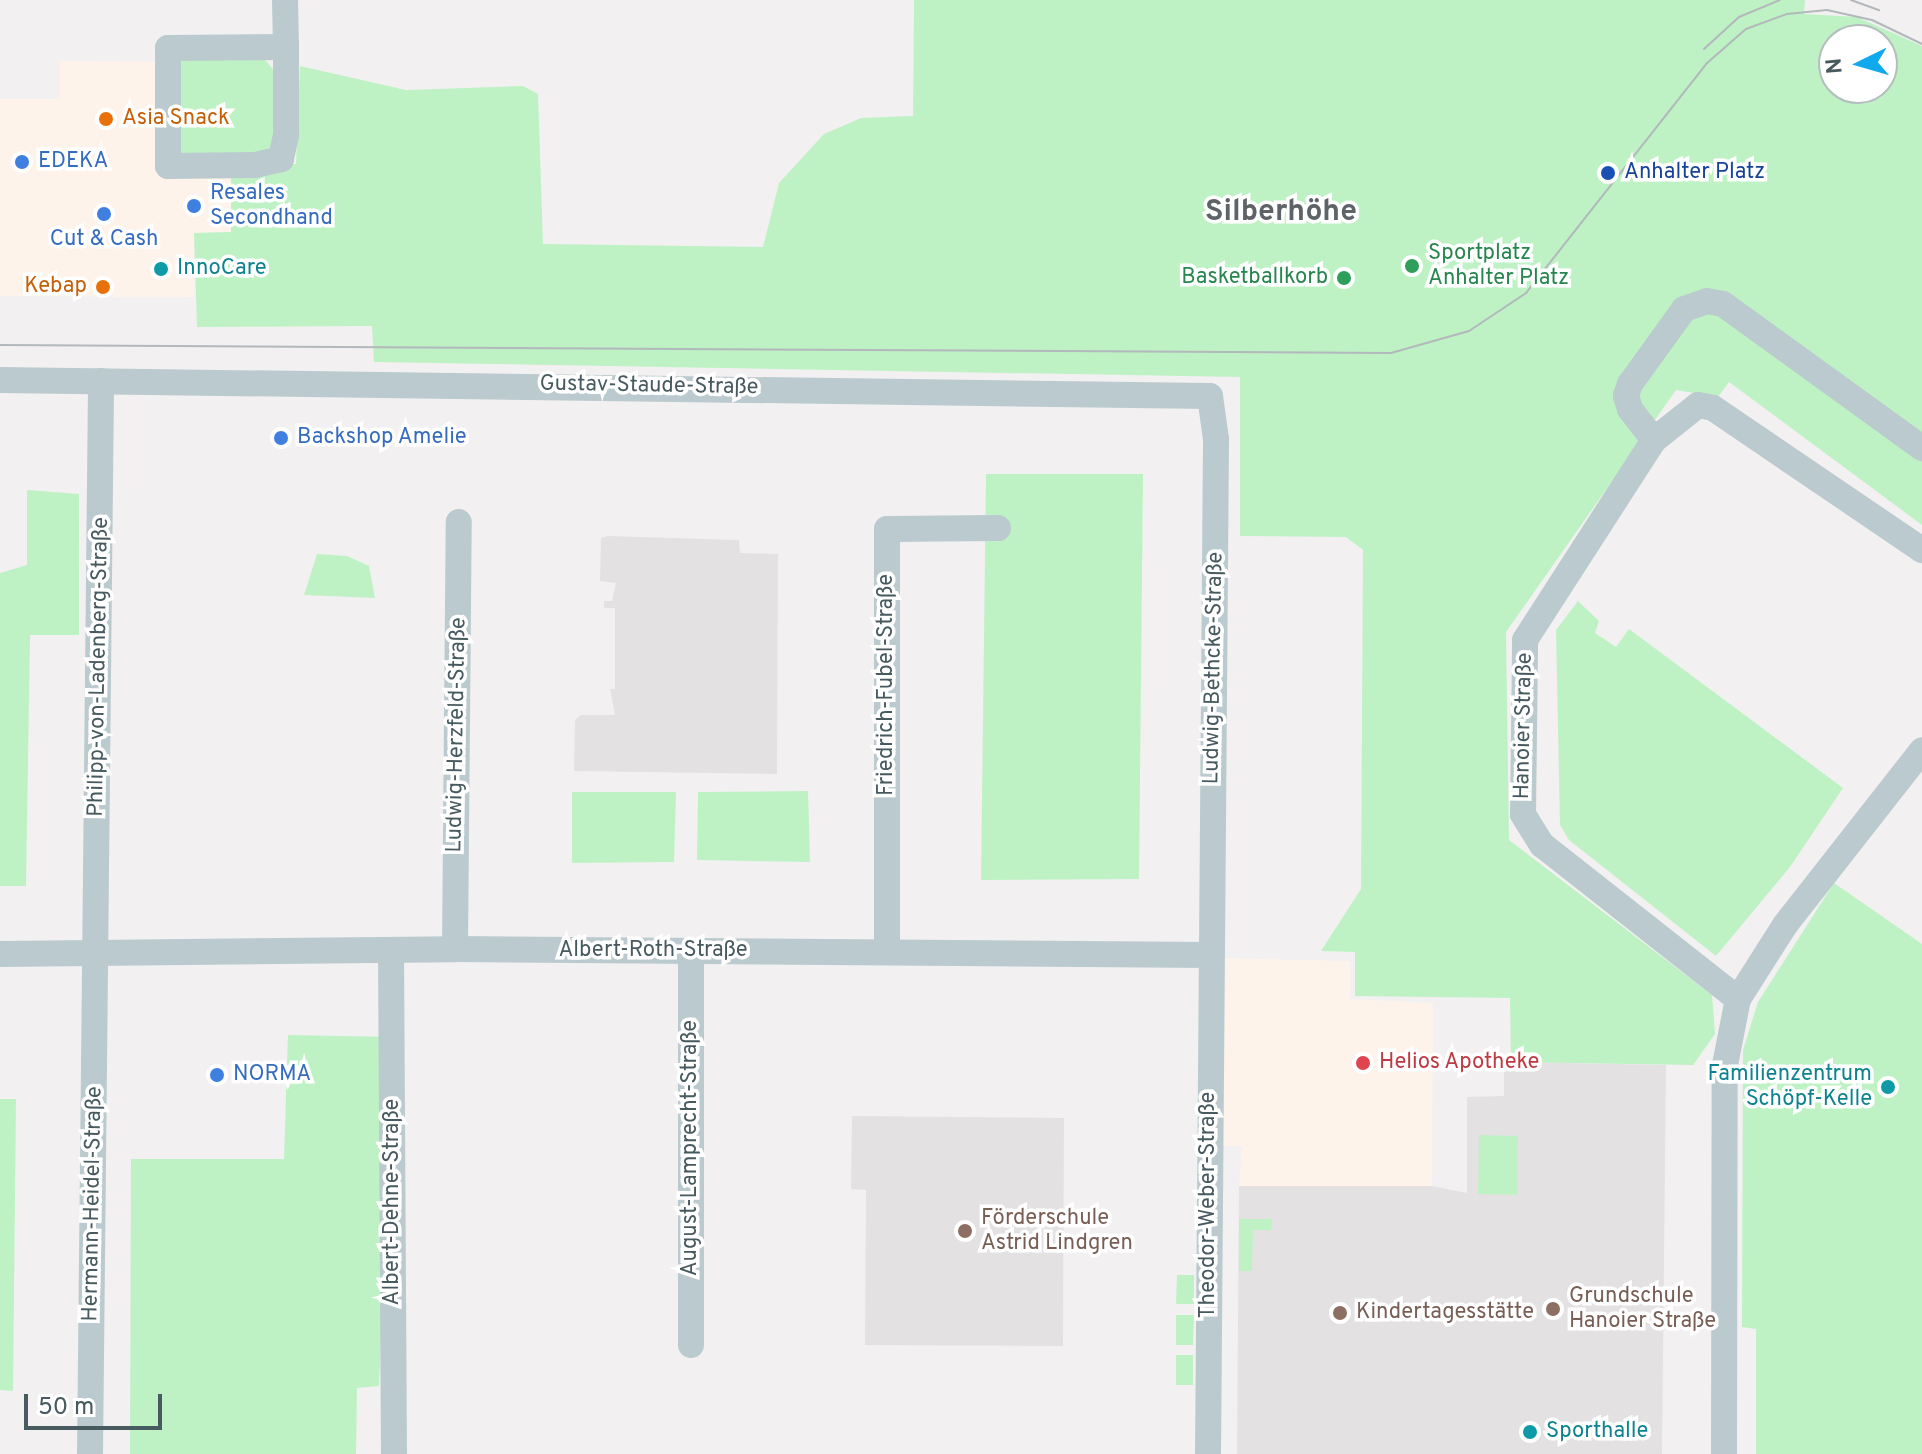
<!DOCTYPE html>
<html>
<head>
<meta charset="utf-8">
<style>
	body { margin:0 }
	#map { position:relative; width:1922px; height:1454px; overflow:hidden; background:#f3f0f1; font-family:Overpass,sans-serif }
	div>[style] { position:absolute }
	.commercial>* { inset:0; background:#fdf3ea }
	.education>* { inset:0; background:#e4e1e3 }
	.green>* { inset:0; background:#bef2c4 }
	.minor>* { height:26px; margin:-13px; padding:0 13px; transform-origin:13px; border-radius:13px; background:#bbcace }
	.tram>* { height:2px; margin:-1px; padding:0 1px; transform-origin:1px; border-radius:1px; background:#b2b8bb }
	.dots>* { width:22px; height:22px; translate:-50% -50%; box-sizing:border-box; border:4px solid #fff; border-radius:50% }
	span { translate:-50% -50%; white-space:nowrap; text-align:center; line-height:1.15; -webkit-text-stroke:7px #fff; paint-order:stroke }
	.food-label { font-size:22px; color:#c56008 }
	.left { translate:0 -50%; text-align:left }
	.right { translate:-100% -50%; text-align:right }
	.shop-label { font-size:22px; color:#366cbe }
	.transit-label { font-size:22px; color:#164399 }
	.leisure-label { font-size:22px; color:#27864d }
	.culture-label { font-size:22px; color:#0d838f }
	.street-label { font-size:22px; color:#475a5f }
	.health-label { font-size:22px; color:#be3a42 }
	.education-label { font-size:22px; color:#785e54 }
	.district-label { font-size:30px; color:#5d6366; font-weight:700 }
	.north { position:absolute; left:1818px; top:24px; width:80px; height:80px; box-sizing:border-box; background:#fff; border:2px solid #b5bdbf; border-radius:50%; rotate:265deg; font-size:22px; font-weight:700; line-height:32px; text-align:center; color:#475a5f }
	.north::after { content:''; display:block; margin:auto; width:28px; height:36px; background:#11a9ed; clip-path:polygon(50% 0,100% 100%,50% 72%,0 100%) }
	.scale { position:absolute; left:24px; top:1394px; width:138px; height:36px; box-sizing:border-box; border:4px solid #475a5f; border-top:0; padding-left:10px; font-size:24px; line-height:28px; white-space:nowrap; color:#475a5f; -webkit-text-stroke:6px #fff; paint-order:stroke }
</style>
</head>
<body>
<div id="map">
	<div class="commercial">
		<i style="clip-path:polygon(60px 61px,168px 62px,231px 165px,231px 232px,194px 233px,194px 297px,0 296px,0 99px,60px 99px)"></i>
		<i style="clip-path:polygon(1219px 958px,1350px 961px,1350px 999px,1433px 1003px,1432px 1186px,1239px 1186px,1242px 1146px,1219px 1146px)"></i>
	</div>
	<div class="education">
		<i style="clip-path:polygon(608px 536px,739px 540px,740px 553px,778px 554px,777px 774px,574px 771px,575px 720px,581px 715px,615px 715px,610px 689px,615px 689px,615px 608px,604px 608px,604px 601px,612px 601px,616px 583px,600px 581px,601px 538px)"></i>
		<i style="clip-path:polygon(1504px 1062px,1666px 1065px,1662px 1454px,1237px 1454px,1239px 1186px,1432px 1186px,1467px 1193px,1467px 1097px,1504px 1096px)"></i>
		<i style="clip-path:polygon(852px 1116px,1064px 1118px,1063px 1346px,865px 1345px,866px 1190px,851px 1189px)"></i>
	</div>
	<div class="green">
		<i style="clip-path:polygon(evenodd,914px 0,1805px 0,1804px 14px,1857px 17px,1922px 46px,1922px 525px,1729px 382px,1718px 397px,1676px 390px,1506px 632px,1509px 840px,1712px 995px,1715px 1034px,1693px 1065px,1511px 1062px,1510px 998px,1355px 996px,1355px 952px,1321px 951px,1361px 889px,1363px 550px,1346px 537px,1240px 536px,1240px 377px,374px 362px,372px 326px,197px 327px,194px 233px,231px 232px,231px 165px,296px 164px,300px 66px,406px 90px,523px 86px,538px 94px,543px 244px,763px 247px,779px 183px,824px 134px,861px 118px,913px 116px,914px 0,1834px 40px,1882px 40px,1882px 88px,1834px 88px,1834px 40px)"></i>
		<i style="clip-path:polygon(259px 52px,280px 78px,272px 146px,254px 157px,185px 158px,176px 151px,180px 61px,189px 56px)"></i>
		<i style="clip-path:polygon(986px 474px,1143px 474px,1139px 879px,981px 880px)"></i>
		<i style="clip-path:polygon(27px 490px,79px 494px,79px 635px,30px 635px,26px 886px,0 886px,0 573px,27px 565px)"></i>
		<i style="clip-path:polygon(317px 554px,347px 556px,369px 566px,375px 598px,304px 595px)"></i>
		<i style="clip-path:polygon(1578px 601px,1599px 621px,1595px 633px,1616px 647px,1629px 629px,1843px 788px,1790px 867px,1716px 956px,1569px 840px,1560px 825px,1556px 630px)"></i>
		<i style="clip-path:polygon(808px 791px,810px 862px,697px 860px,698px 792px)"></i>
		<i style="clip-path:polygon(572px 792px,676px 792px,674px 862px,572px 863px)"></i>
		<i style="clip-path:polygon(1834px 883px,1922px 944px,1922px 1454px,1756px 1454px,1756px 1329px,1742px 1327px,1743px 1050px,1758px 1002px)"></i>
		<i style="clip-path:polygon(288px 1035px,392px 1037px,379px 1386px,357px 1388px,356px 1454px,130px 1454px,131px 1159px,284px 1159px)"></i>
		<i style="clip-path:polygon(16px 1099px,13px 1391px,0 1390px,0 1099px)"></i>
		<i style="clip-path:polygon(1479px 1135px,1518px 1136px,1517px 1195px,1478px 1194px)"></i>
		<i style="clip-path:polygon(1239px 1219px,1272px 1219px,1271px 1230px,1253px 1230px,1252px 1271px,1239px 1271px)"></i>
		<i style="clip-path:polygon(1177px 1275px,1194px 1275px,1194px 1304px,1176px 1304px)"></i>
		<i style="clip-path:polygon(1176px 1315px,1194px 1315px,1193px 1345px,1176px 1345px)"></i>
		<i style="clip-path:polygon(1176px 1355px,1193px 1355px,1193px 1385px,1176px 1385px)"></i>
	</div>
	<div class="minor">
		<i style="left:285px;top:0;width:47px;rotate:88.8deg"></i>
		<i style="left:286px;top:47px;width:88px;rotate:90deg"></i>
		<i style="left:286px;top:135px;width:25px;rotate:102deg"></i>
		<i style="left:281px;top:159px;width:27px;rotate:167deg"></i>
		<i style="left:255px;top:165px;width:87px;rotate:179.3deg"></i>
		<i style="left:168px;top:166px;width:118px;rotate:-90deg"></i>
		<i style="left:168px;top:48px;width:118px;rotate:-0.5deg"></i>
		<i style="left:0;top:380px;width:1210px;rotate:0.76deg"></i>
		<i style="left:1210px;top:396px;width:43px;rotate:82.1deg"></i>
		<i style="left:1216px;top:439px;width:1015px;rotate:90.45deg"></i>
		<i style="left:1654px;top:440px;width:39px;rotate:-128deg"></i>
		<i style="left:1630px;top:409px;width:14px;rotate:-107deg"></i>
		<i style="left:1626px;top:396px;width:13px;rotate:-72deg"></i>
		<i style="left:1630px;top:384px;width:92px;rotate:-54.2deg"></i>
		<i style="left:1684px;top:309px;width:24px;rotate:-19deg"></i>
		<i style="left:1707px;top:301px;width:16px;rotate:11deg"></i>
		<i style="left:1723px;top:304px;width:246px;rotate:35.9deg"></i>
		<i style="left:455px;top:949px;width:427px;rotate:-89.5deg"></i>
		<i style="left:391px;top:950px;width:504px;rotate:89.66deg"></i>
		<i style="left:887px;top:952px;width:423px;rotate:-90deg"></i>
		<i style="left:887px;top:529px;width:111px;rotate:-0.5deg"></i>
		<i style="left:0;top:954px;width:455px;rotate:-0.6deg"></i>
		<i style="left:455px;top:949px;width:756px;rotate:0.45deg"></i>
		<i style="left:1738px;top:999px;width:249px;rotate:-141.8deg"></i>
		<i style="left:1542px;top:845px;width:36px;rotate:-122deg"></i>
		<i style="left:1523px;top:814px;width:174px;rotate:-89.3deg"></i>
		<i style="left:1525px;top:640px;width:238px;rotate:-57.2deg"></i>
		<i style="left:1654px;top:440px;width:56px;rotate:-38.5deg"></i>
		<i style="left:1698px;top:405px;width:15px;rotate:11deg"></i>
		<i style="left:1713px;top:408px;width:253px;rotate:34.2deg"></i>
		<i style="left:691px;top:1345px;width:393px;rotate:-90deg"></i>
		<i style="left:90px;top:1454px;width:1073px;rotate:-89.41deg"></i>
		<i style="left:1724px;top:1454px;width:389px;rotate:-89.9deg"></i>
		<i style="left:1725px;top:1065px;width:67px;rotate:-78.9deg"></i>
		<i style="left:1738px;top:999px;width:88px;rotate:-57.6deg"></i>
		<i style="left:1785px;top:925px;width:222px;rotate:-51.9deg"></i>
	</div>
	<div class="tram">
		<i style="left:1851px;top:0;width:30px;rotate:20deg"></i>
		<i style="left:1704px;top:49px;width:47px;rotate:-42.4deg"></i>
		<i style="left:1739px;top:17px;width:44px;rotate:-22.5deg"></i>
		<i style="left:0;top:345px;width:1391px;rotate:0.33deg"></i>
		<i style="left:1391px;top:353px;width:81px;rotate:-15.8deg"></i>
		<i style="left:1469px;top:331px;width:69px;rotate:-33.7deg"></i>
		<i style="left:1526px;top:293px;width:291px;rotate:-51.8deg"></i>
		<i style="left:1706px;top:64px;width:53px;rotate:-41.2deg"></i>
		<i style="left:1746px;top:29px;width:44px;rotate:-20.1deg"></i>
		<i style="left:1787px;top:14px;width:40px;rotate:-5.7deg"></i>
		<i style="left:1827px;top:10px;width:46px;rotate:12.5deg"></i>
		<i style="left:1872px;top:20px;width:55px;rotate:25.6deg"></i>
	</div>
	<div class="dots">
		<i style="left:106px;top:119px;background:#e8710a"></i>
		<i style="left:22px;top:162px;background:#3f7fe0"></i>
		<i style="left:1608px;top:173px;background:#1a4fb4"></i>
		<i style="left:194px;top:206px;background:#3f7fe0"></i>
		<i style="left:104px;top:214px;background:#3f7fe0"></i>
		<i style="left:1412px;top:266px;background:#2e9e5b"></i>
		<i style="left:161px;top:269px;background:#0f9aa8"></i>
		<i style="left:1344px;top:278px;background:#2e9e5b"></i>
		<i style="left:103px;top:287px;background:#e8710a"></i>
		<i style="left:281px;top:438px;background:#3f7fe0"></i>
		<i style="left:1363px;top:1063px;background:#e0444e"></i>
		<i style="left:217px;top:1075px;background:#3f7fe0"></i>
		<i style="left:1888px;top:1087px;background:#0f9aa8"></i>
		<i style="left:965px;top:1231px;background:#8d6e63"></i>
		<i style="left:1553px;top:1309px;background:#8d6e63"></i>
		<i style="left:1340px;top:1313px;background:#8d6e63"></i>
		<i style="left:1530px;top:1432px;background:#0f9aa8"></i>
	</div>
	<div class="food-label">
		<span class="left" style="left:122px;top:119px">Asia Snack</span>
		<span class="right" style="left:87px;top:287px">Kebap</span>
	</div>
	<div class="shop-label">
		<span class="left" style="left:38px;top:162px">EDEKA</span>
		<span class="left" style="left:210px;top:206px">Resales<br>Secondhand</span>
		<span style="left:104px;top:240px">Cut &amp; Cash</span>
		<span class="left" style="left:297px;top:438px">Backshop Amelie</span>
		<span class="left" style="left:233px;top:1075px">NORMA</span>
	</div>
	<div class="transit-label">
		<span class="left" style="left:1624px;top:173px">Anhalter Platz</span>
	</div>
	<div class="leisure-label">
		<span class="left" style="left:1428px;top:266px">Sportplatz<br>Anhalter Platz</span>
		<span class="right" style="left:1328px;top:278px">Basketballkorb</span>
	</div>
	<div class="culture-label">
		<span class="left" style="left:177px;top:269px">InnoCare</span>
		<span class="right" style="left:1872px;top:1087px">Familienzentrum<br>Schöpf-Kelle</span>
		<span class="left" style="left:1546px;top:1432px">Sporthalle</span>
	</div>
	<div class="street-label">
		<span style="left:649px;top:386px;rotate:1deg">Gustav-Staude-Straße</span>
		<span style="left:99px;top:667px;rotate:-89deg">Philipp-von-Ladenberg-Straße</span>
		<span style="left:1214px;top:668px;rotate:-89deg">Ludwig-Bethcke-Straße</span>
		<span style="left:887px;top:685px;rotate:-90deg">Friedrich-Fubel-Straße</span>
		<span style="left:1524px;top:726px;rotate:-89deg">Hanoier Straße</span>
		<span style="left:457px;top:735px;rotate:-89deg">Ludwig-Herzfeld-Straße</span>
		<span style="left:653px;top:951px">Albert-Roth-Straße</span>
		<span style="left:691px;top:1148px;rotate:-90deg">August-Lamprecht-Straße</span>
		<span style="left:393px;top:1202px;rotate:-90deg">Albert-Dehne-Straße</span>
		<span style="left:93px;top:1204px;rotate:-89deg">Hermann-Heidel-Straße</span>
		<span style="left:1209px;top:1205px;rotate:-90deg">Theodor-Weber-Straße</span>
	</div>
	<div class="health-label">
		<span class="left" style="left:1379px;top:1063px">Helios Apotheke</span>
	</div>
	<div class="education-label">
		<span class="left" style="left:981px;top:1231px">Förderschule<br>Astrid Lindgren</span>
		<span class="left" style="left:1569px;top:1309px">Grundschule<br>Hanoier Straße</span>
		<span class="left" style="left:1356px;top:1313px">Kindertagesstätte</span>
	</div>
	<div class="district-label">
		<span style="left:1281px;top:213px">Silberhöhe</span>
	</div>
	<div class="north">N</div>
	<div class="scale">50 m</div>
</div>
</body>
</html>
